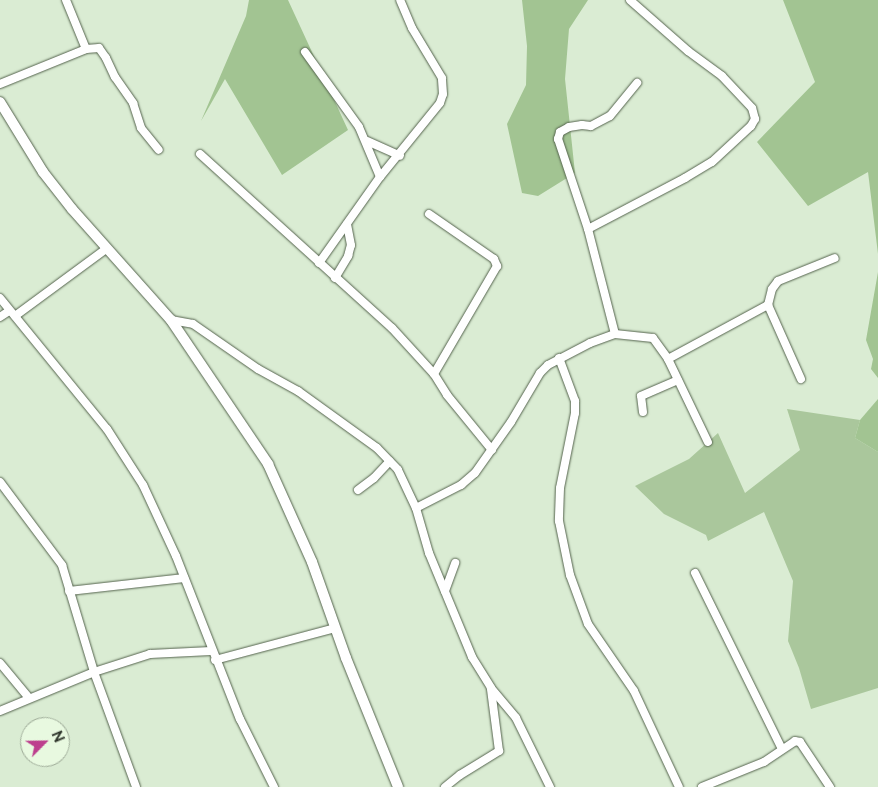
<!DOCTYPE html>
<html>
<head>
<meta charset="utf-8">
<style>
	body { margin:0 }
	#map { position:relative; width:878px; height:787px; overflow:hidden; background:#daecd3; font-family:Raleway,sans-serif }
	div>[style] { position:absolute }
	.green>* { inset:0; background:#aac79c }
	.forest>* { inset:0; background:#a2c492 }
	.roads { filter:drop-shadow(0 0 1px #54634d) drop-shadow(0 0 1px #54634d) }
	.street>* { height:8px; margin:-4px; padding:0 4px; transform-origin:4px; border-radius:4px; background:#fff }
	.secondary>* { height:10px; margin:-5px; padding:0 5px; transform-origin:5px; border-radius:5px; background:#fff }
	span { translate:-50% -50%; white-space:nowrap; text-align:center; line-height:1.15; -webkit-text-stroke:4px #e8f9e0; paint-order:stroke }
	.north { position:absolute; left:20px; top:717px; width:50px; height:50px; box-sizing:border-box; background:#e8f9e0; border:1px solid #9eab98; border-radius:50%; rotate:67deg; font-size:14px; font-weight:700; line-height:20px; text-align:center; color:#30372d }
	.north::after { content:''; display:block; margin:auto; width:18px; height:22px; background:#bd3f8e; clip-path:polygon(50% 0,100% 100%,50% 72%,0 100%) }
</style>
</head>
<body>
<div id="map">
	<div class="green">
		<i style="clip-path:polygon(787px 409px,860px 420px,855px 438px,878px 452px,878px 688px,811px 709px,799px 668px,788px 641px,793px 581px,764px 512px,708px 541px,706px 535px,664px 514px,635px 486px,689px 459px,718px 433px,745px 493px,800px 450px)"></i>
	</div>
	<div class="forest">
		<i style="clip-path:polygon(249px 0,288px 0,348px 130px,282px 175px,225px 79px,201px 121px,246px 16px)"></i>
		<i style="clip-path:polygon(522px 0,588px 0,569px 29px,565px 79px,575px 173px,538px 196px,522px 193px,507px 124px,526px 85px,527px 46px)"></i>
		<i style="clip-path:polygon(783px 0,878px 0,878px 254px,868px 172px,808px 206px,757px 142px,815px 82px)"></i>
		<i style="clip-path:polygon(878px 272px,878px 378px,871px 369px,873px 359px,866px 340px)"></i>
		<i style="clip-path:polygon(878px 399px,878px 452px,855px 438px,860px 420px)"></i>
	</div>
	<div class="roads">
		<div class="street">
			<i style="left:86px;top:49px;width:13px;rotate:-4deg"></i>
			<i style="left:99px;top:48px;width:12px;rotate:55deg"></i>
			<i style="left:106px;top:58px;width:21px;rotate:65deg"></i>
			<i style="left:115px;top:77px;width:32px;rotate:55deg"></i>
			<i style="left:133px;top:103px;width:26px;rotate:72deg"></i>
			<i style="left:141px;top:128px;width:28px;rotate:51deg"></i>
			<i style="left:305px;top:52px;width:92px;rotate:54.2deg"></i>
			<i style="left:359px;top:127px;width:54px;rotate:67.2deg"></i>
			<i style="left:0;top:84px;width:93px;rotate:-22.1deg"></i>
			<i style="left:86px;top:49px;width:53px;rotate:-112.2deg"></i>
			<i style="left:367px;top:141px;width:36px;rotate:24deg"></i>
			<i style="left:200px;top:154px;width:259px;rotate:42.2deg"></i>
			<i style="left:392px;top:328px;width:62px;rotate:47.6deg"></i>
			<i style="left:434px;top:374px;width:25px;rotate:58deg"></i>
			<i style="left:447px;top:395px;width:71px;rotate:50.7deg"></i>
			<i style="left:429px;top:214px;width:79px;rotate:34.7deg"></i>
			<i style="left:494px;top:259px;width:8px;rotate:67deg"></i>
			<i style="left:497px;top:266px;width:125px;rotate:120.3deg"></i>
			<i style="left:588px;top:229px;width:110px;rotate:-27.7deg"></i>
			<i style="left:685px;top:178px;width:31px;rotate:-31deg"></i>
			<i style="left:712px;top:162px;width:53px;rotate:-42.7deg"></i>
			<i style="left:751px;top:126px;width:8px;rotate:-60deg"></i>
			<i style="left:755px;top:119px;width:11px;rotate:-105deg"></i>
			<i style="left:752px;top:108px;width:44px;rotate:-133.2deg"></i>
			<i style="left:722px;top:76px;width:42px;rotate:-143.7deg"></i>
			<i style="left:688px;top:51px;width:77px;rotate:-138.7deg"></i>
			<i style="left:319px;top:263px;width:105px;rotate:-54.7deg"></i>
			<i style="left:380px;top:177px;width:95px;rotate:-51deg"></i>
			<i style="left:440px;top:103px;width:9px;rotate:-72deg"></i>
			<i style="left:443px;top:94px;width:16px;rotate:-94deg"></i>
			<i style="left:442px;top:78px;width:58px;rotate:-121deg"></i>
			<i style="left:412px;top:28px;width:30px;rotate:-113deg"></i>
			<i style="left:335px;top:278px;width:26px;rotate:-59deg"></i>
			<i style="left:348px;top:256px;width:11px;rotate:-75deg"></i>
			<i style="left:351px;top:245px;width:21px;rotate:-101deg"></i>
			<i style="left:0;top:298px;width:169px;rotate:50.8deg"></i>
			<i style="left:107px;top:429px;width:67px;rotate:57.3deg"></i>
			<i style="left:143px;top:485px;width:78px;rotate:65.1deg"></i>
			<i style="left:176px;top:556px;width:175px;rotate:68.6deg"></i>
			<i style="left:240px;top:719px;width:76px;rotate:63.4deg"></i>
			<i style="left:15px;top:316px;width:113px;rotate:-36.4deg"></i>
			<i style="left:0;top:317px;width:11px;rotate:-34deg"></i>
			<i style="left:171px;top:320px;width:22px;rotate:10deg"></i>
			<i style="left:193px;top:324px;width:79px;rotate:34.7deg"></i>
			<i style="left:258px;top:369px;width:46px;rotate:28.8deg"></i>
			<i style="left:298px;top:391px;width:97px;rotate:35.8deg"></i>
			<i style="left:377px;top:448px;width:30px;rotate:46deg"></i>
			<i style="left:398px;top:470px;width:42px;rotate:64.7deg"></i>
			<i style="left:416px;top:508px;width:47px;rotate:73.9deg"></i>
			<i style="left:429px;top:553px;width:113px;rotate:67.5deg"></i>
			<i style="left:472px;top:657px;width:36px;rotate:58deg"></i>
			<i style="left:491px;top:688px;width:39px;rotate:50deg"></i>
			<i style="left:516px;top:718px;width:77px;rotate:63.8deg"></i>
			<i style="left:615px;top:334px;width:108px;rotate:-104.4deg"></i>
			<i style="left:588px;top:229px;width:95px;rotate:-108.4deg"></i>
			<i style="left:558px;top:139px;width:7px;rotate:-74deg"></i>
			<i style="left:560px;top:132px;width:10px;rotate:-29deg"></i>
			<i style="left:569px;top:127px;width:13px;rotate:-9deg"></i>
			<i style="left:582px;top:125px;width:9px;rotate:6deg"></i>
			<i style="left:591px;top:126px;width:21px;rotate:-28deg"></i>
			<i style="left:610px;top:116px;width:43px;rotate:-50.7deg"></i>
			<i style="left:559px;top:358px;width:46px;rotate:69.6deg"></i>
			<i style="left:575px;top:401px;width:12px;rotate:90deg"></i>
			<i style="left:575px;top:413px;width:76px;rotate:101.3deg"></i>
			<i style="left:560px;top:488px;width:33px;rotate:92deg"></i>
			<i style="left:559px;top:521px;width:55px;rotate:78.5deg"></i>
			<i style="left:570px;top:575px;width:52px;rotate:69.8deg"></i>
			<i style="left:588px;top:624px;width:81px;rotate:55.5deg"></i>
			<i style="left:634px;top:691px;width:106px;rotate:64.9deg"></i>
			<i style="left:668px;top:359px;width:114px;rotate:-28.4deg"></i>
			<i style="left:801px;top:379px;width:81px;rotate:-114deg"></i>
			<i style="left:768px;top:305px;width:16px;rotate:-76deg"></i>
			<i style="left:772px;top:289px;width:10px;rotate:-53deg"></i>
			<i style="left:778px;top:281px;width:61px;rotate:-22deg"></i>
			<i style="left:643px;top:412px;width:16px;rotate:-97deg"></i>
			<i style="left:641px;top:396px;width:40px;rotate:-23.4deg"></i>
			<i style="left:0;top:482px;width:104px;rotate:53.2deg"></i>
			<i style="left:62px;top:565px;width:112px;rotate:73.3deg"></i>
			<i style="left:94px;top:672px;width:122px;rotate:69.9deg"></i>
			<i style="left:358px;top:490px;width:20px;rotate:-37deg"></i>
			<i style="left:374px;top:478px;width:23px;rotate:-47deg"></i>
			<i style="left:416px;top:508px;width:51px;rotate:-27.1deg"></i>
			<i style="left:461px;top:485px;width:18px;rotate:-41deg"></i>
			<i style="left:475px;top:473px;width:62px;rotate:-54.8deg"></i>
			<i style="left:511px;top:422px;width:57px;rotate:-59.4deg"></i>
			<i style="left:540px;top:373px;width:11px;rotate:-45deg"></i>
			<i style="left:548px;top:365px;width:47px;rotate:-27.6deg"></i>
			<i style="left:590px;top:343px;width:27px;rotate:-20deg"></i>
			<i style="left:615px;top:334px;width:38px;rotate:6deg"></i>
			<i style="left:653px;top:338px;width:26px;rotate:54deg"></i>
			<i style="left:668px;top:359px;width:92px;rotate:64.3deg"></i>
			<i style="left:695px;top:573px;width:196px;rotate:63.7deg"></i>
			<i style="left:69px;top:591px;width:116px;rotate:-6.4deg"></i>
			<i style="left:445px;top:591px;width:30px;rotate:-70deg"></i>
			<i style="left:215px;top:660px;width:124px;rotate:-14.9deg"></i>
			<i style="left:0;top:663px;width:45px;rotate:50.4deg"></i>
			<i style="left:0;top:711px;width:102px;rotate:-22.5deg"></i>
			<i style="left:94px;top:672px;width:59px;rotate:-17.8deg"></i>
			<i style="left:150px;top:654px;width:61px;rotate:-2.8deg"></i>
			<i style="left:445px;top:787px;width:19px;rotate:-39deg"></i>
			<i style="left:460px;top:775px;width:46px;rotate:-31.6deg"></i>
			<i style="left:499px;top:751px;width:63px;rotate:-97.4deg"></i>
			<i style="left:702px;top:787px;width:67px;rotate:-22deg"></i>
			<i style="left:764px;top:762px;width:37px;rotate:-34deg"></i>
			<i style="left:795px;top:741px;width:5px;rotate:11deg"></i>
			<i style="left:800px;top:742px;width:54px;rotate:56.3deg"></i>
		</div>
		<div class="secondary">
			<i style="left:0;top:102px;width:82px;rotate:58.4deg"></i>
			<i style="left:43px;top:172px;width:47px;rotate:51.9deg"></i>
			<i style="left:72px;top:209px;width:149px;rotate:48.3deg"></i>
			<i style="left:171px;top:320px;width:174px;rotate:56deg"></i>
			<i style="left:268px;top:464px;width:107px;rotate:65.8deg"></i>
			<i style="left:312px;top:562px;width:102px;rotate:70.5deg"></i>
			<i style="left:346px;top:658px;width:139px;rotate:68deg"></i>
		</div>
	</div>
	<div class="north">N</div>
</div>
</body>
</html>
